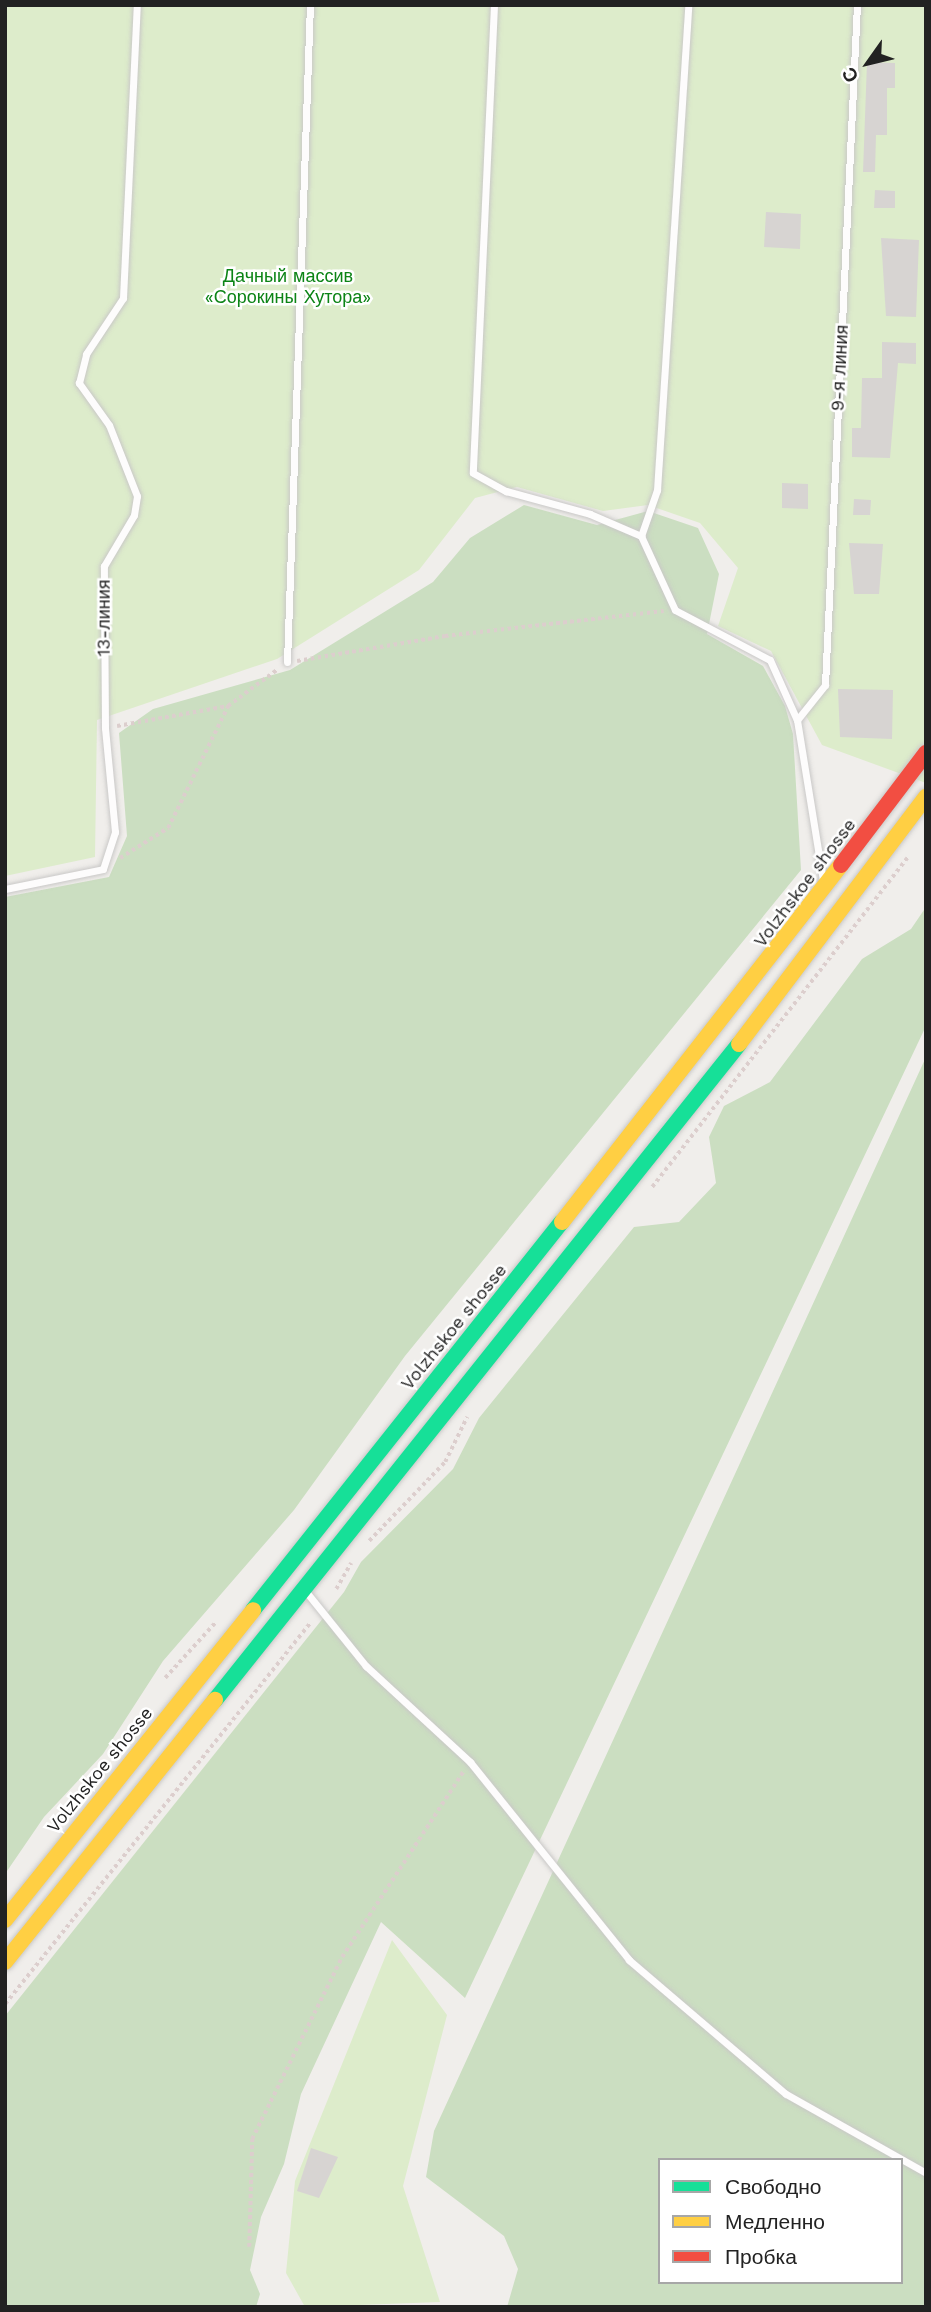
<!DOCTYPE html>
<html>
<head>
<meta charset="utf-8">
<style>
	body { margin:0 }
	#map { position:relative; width:931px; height:2312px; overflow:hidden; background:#f0eeeb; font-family:"Work Sans",sans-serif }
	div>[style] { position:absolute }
	.grass>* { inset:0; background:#ddeccb }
	.forest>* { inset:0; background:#cbdec1 }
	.building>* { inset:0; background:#d7d4d2 }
	.path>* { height:3.5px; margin-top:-1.75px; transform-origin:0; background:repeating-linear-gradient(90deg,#dccecd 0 3.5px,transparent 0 7px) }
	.roads { filter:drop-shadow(0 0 2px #c9c8c7) drop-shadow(0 0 2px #c9c8c7) }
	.lane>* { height:7px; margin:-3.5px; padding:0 3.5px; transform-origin:3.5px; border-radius:3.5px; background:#fdfcfc }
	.fast>* { height:16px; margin:-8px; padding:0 8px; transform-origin:8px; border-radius:8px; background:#16e098 }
	.slow>* { height:16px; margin:-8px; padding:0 8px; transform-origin:8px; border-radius:8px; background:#ffcf43 }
	.jam>* { height:16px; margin:-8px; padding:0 8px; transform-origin:8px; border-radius:8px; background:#f24e42 }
	span { translate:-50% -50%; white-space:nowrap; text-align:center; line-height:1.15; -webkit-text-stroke:5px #fff; paint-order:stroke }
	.park-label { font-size:18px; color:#0c8416 }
	.street-label { font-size:18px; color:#222 }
	.frame { position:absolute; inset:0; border:7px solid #222; pointer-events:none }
	.legend { position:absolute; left:658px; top:2158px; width:245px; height:126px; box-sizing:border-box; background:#fff; border:2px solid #a7a7a7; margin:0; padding:9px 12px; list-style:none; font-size:21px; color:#222 }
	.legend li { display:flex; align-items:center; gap:14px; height:35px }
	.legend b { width:35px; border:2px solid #a7a7a7 }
	.north { position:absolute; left:833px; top:28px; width:70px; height:70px; -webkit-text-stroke:5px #fff; paint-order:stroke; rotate:236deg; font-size:19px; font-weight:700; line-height:28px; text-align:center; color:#222 }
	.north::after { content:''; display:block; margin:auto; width:24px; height:32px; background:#222; clip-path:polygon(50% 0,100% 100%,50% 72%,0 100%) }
</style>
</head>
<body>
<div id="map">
	<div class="grass">
		<i style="clip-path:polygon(5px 5px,926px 5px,926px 783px,822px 745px,771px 651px,718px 626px,738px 568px,700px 523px,648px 505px,603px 511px,517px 487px,475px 498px,419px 570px,277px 659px,97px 720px,95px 857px,5px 876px)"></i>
		<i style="clip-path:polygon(392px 1940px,447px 2015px,403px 2186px,440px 2302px,305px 2307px,286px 2273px,295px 2181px)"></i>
	</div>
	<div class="forest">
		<i style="clip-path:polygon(524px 505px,597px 525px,648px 511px,698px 528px,719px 574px,707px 634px,763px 666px,785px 706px,793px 734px,801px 870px,405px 1356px,294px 1510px,163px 1661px,103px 1754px,44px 1817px,5px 1874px,5px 897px,109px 877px,127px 836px,119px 733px,153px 709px,290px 670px,433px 582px,470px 538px)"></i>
		<i style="clip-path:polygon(926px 907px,926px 1026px,465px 1998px,381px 1922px,301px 2094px,284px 2164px,261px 2217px,250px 2270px,260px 2294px,256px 2307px,5px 2307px,5px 2016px,344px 1592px,361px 1562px,453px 1469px,479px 1418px,634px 1227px,679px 1222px,716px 1183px,709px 1137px,724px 1106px,770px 1082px,862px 959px,911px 929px)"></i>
		<i style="clip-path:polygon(evenodd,926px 1057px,926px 2307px,507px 2307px,518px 2269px,504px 2236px,426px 2177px,434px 2131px,926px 1057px,660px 2160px,901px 2160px,901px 2282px,660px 2282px,660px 2160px)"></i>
	</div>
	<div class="building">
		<i style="clip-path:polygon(867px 62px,895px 63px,895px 88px,887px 88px,887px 135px,876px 135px,875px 172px,863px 172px)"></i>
		<i style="clip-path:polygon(875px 190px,895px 191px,895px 208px,874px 208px)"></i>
		<i style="clip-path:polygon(766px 212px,801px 214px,800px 249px,764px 247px)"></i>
		<i style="clip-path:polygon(881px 238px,919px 240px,916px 317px,886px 316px)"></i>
		<i style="clip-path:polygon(882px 342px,916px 343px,916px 364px,898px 363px,890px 458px,852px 457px,852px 428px,861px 428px,862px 378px,882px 378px)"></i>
		<i style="clip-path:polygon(782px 483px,808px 484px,808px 509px,782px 508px)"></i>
		<i style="clip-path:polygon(854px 499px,871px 500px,870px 515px,853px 515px)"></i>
		<i style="clip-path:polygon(849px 543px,883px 544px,879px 594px,854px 594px)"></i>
		<i style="clip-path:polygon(838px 689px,893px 690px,892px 739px,840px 737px)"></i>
		<i style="clip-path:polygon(311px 2148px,338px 2157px,319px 2198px,297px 2191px)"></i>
	</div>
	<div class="path">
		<i style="left:297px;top:661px;width:150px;rotate:-9.6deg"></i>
		<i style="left:445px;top:636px;width:220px;rotate:-6.5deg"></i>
		<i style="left:117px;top:726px;width:113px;rotate:-10.2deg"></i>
		<i style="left:120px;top:858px;width:57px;rotate:-32deg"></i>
		<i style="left:168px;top:828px;width:136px;rotate:-63.8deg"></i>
		<i style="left:228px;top:706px;width:62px;rotate:-36.5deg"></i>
		<i style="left:652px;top:1187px;width:419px;rotate:-52.2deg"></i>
		<i style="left:369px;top:1541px;width:110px;rotate:-46.1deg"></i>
		<i style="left:445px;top:1462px;width:50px;rotate:-63.9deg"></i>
		<i style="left:336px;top:1589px;width:30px;rotate:-60deg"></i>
		<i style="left:165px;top:1678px;width:74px;rotate:-47.7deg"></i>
		<i style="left:5px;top:2004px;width:487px;rotate:-51.3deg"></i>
		<i style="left:249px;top:2247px;width:108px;rotate:-88.4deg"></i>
		<i style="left:252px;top:2139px;width:203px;rotate:-63.7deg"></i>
		<i style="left:342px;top:1957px;width:221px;rotate:-56.8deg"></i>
	</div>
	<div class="roads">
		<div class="lane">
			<i style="left:494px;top:5px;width:468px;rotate:92.6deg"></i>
			<i style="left:473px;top:473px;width:38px;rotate:29deg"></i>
			<i style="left:506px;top:491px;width:87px;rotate:15.3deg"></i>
			<i style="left:590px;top:514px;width:56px;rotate:23.3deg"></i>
			<i style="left:641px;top:536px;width:81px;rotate:65.3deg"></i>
			<i style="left:675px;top:610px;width:107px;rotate:27.8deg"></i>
			<i style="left:770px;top:660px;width:66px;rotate:65.8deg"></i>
			<i style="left:797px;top:720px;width:163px;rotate:80.8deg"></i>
			<i style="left:641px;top:536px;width:49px;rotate:-70.8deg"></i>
			<i style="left:657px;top:490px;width:486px;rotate:-86.3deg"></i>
			<i style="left:287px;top:662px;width:657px;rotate:-88deg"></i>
			<i style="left:797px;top:720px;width:45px;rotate:-51.3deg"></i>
			<i style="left:825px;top:685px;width:681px;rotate:-87.31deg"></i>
			<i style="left:5px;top:889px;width:100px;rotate:-11.5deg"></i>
			<i style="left:103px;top:869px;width:39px;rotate:-72deg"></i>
			<i style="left:115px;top:832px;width:104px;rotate:-95.5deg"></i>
			<i style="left:105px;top:728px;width:162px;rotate:-90.4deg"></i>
			<i style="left:104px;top:566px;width:59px;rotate:-59.5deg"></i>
			<i style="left:134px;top:515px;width:19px;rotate:-81deg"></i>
			<i style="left:137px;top:496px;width:76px;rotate:-111.5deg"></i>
			<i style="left:109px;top:425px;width:52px;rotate:-125.5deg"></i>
			<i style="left:79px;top:383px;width:30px;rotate:-76deg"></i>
			<i style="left:86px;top:354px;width:67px;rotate:-56.5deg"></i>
			<i style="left:123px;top:298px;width:293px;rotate:-87.3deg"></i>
			<i style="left:307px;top:1593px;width:94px;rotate:51.1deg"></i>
			<i style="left:366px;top:1666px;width:142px;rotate:42.7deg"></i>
			<i style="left:470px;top:1762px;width:254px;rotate:51.2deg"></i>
			<i style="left:629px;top:1960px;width:206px;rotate:40.5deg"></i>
			<i style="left:786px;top:2094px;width:161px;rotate:29.4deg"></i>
		</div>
		<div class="fast">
			<i style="left:253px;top:1610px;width:496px;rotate:-51.5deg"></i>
			<i style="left:215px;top:1700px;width:840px;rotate:-51.38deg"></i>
		</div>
		<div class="slow">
			<i style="left:739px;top:1044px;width:310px;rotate:-52.9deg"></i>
			<i style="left:562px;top:1222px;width:453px;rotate:-52deg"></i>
			<i style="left:5px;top:1920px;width:397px;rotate:-51.3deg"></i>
			<i style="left:5px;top:1962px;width:336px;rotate:-51.3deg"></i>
		</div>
		<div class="jam">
			<i style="left:841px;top:865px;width:141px;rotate:-52.8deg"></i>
		</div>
	</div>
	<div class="park-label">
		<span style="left:288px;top:287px">Дачный массив<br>«Сорокины Хутора»</span>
	</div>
	<div class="street-label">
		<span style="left:840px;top:368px;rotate:-87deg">9-я линия</span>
		<span style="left:104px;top:618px;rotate:-90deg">13-линия</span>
		<span style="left:805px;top:883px;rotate:-53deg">Volzhskoe shosse</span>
		<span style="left:454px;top:1327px;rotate:-51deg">Volzhskoe shosse</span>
		<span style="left:100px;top:1770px;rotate:-51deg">Volzhskoe shosse</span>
	</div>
	<div class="frame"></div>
	<ul class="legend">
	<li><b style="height:9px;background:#16e098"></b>Свободно</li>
	<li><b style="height:9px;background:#ffcf43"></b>Медленно</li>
	<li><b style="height:9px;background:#f24e42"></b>Пробка</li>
	</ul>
	<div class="north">С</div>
</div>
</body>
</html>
